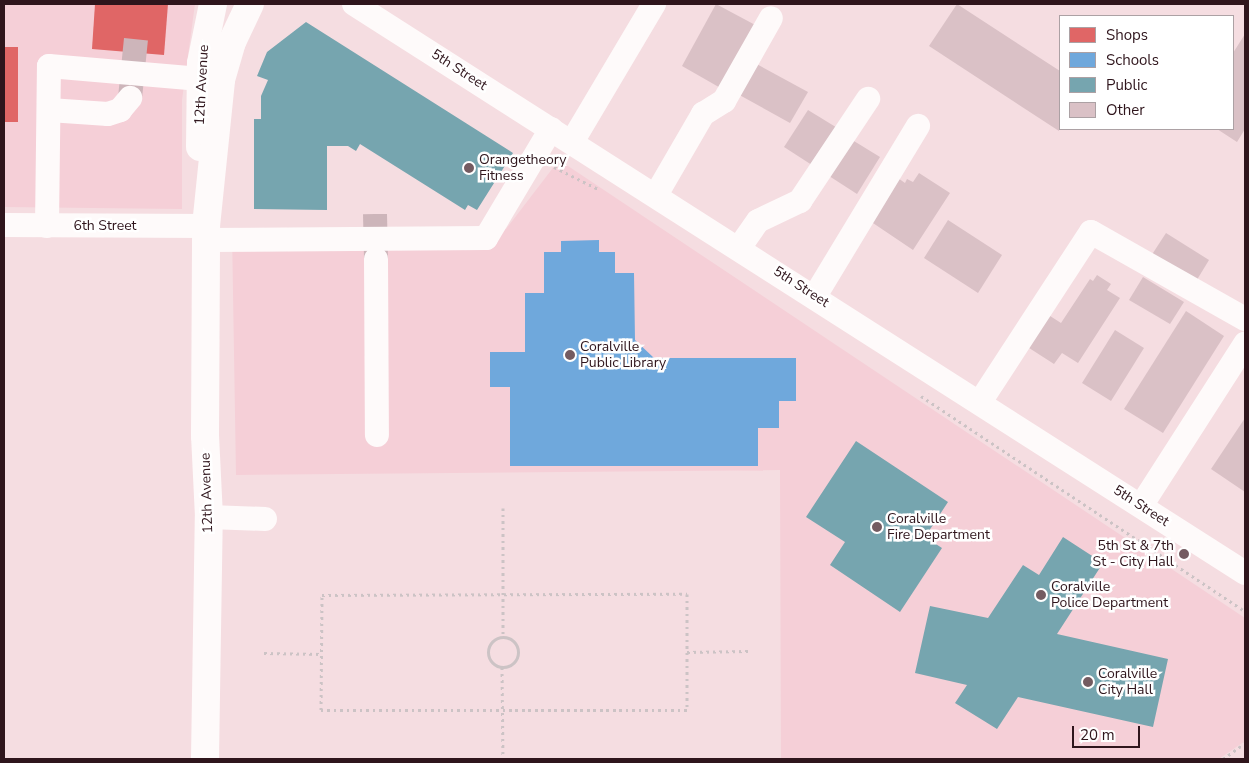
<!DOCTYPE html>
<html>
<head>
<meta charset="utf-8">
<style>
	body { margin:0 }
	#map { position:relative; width:1249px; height:763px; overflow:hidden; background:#f5dde1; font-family:"Nunito Sans",sans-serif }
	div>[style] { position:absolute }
	.built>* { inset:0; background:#f5cfd7 }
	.shops>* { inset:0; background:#e06666 }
	.schools>* { inset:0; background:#6fa8dc }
	.public>* { inset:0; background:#76a5af }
	.building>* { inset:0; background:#dac1c6 }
	.minor-tunnel>* { height:24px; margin-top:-12px; transform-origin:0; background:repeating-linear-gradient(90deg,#cdb5ba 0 24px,transparent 0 36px) }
	.path>* { height:3px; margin-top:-1.5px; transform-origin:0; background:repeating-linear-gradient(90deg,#ccc3c5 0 2.5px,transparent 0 6.5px) }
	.path>.ring { margin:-1.5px; padding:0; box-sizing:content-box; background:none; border:3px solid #ccc3c5; border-radius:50% }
	.minor>* { height:24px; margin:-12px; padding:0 12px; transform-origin:12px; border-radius:12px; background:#fefafa }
	.major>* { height:28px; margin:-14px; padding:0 14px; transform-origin:14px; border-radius:14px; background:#fefafa }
	.dots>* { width:14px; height:14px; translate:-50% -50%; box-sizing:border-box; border:2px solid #fff; border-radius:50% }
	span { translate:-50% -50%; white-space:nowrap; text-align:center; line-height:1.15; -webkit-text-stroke:5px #fff; paint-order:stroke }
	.street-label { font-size:14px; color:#2f151c }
	.poi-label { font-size:14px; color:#2f151c }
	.left { translate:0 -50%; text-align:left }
	.right { translate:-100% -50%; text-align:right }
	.frame { position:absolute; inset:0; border:5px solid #2f151c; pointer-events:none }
	.legend { position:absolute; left:1059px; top:15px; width:175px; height:115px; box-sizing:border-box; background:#fff; border:1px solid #aca1a4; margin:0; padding:6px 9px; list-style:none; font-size:15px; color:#2f151c }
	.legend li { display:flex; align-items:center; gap:10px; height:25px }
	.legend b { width:25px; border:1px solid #aca1a4 }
	.scale { position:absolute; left:1072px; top:726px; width:68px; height:22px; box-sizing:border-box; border:2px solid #2f151c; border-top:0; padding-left:6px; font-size:15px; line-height:18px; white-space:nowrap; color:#2f151c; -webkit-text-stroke:4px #fff; paint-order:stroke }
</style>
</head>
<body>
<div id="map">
	<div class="built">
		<i style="clip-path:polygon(4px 4px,195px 4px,182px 100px,182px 209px,4px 207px)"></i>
		<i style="clip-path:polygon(559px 160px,1245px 618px,1245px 741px,1219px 759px,781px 759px,780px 470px,236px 475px,232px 231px,506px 229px)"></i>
	</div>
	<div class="shops">
		<i style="clip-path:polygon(95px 4px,168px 4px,164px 55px,92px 49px)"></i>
		<i style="clip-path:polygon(4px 47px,18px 47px,18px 122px,4px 122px)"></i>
	</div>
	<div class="schools">
		<i style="clip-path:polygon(599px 240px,599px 252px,615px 252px,615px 273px,634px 273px,635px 340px,654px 358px,796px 358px,796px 401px,779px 401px,779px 428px,758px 428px,758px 466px,510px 466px,510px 387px,490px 387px,490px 352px,525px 352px,525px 293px,544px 293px,544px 252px,561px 252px,561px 241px)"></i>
	</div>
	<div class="public">
		<i style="clip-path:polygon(306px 22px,513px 153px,477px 210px,468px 205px,465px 210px,360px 144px,356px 151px,348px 146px,327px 146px,327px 210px,254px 209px,254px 119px,261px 119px,261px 96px,268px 80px,257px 76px,267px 52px)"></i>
		<i style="clip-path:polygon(856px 441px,948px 502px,925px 537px,942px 548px,900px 612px,830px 565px,845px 542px,806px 517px)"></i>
		<i style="clip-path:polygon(1063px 537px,1103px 563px,1057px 634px,1168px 659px,1153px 727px,1018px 697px,997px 729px,955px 703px,967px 685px,915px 673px,930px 606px,988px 618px,1023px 565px,1039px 575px)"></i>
	</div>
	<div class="building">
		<i style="clip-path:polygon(716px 4px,759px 27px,724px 90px,682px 66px)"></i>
		<i style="clip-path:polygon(957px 4px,1060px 71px,1059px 131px,929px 46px)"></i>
		<i style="clip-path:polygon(1245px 34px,1245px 129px,1237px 142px,1217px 129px,1233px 129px,1233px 53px)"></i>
		<i style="clip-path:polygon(751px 61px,808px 92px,790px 123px,734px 92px)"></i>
		<i style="clip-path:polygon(808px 110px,839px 129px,815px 167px,784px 147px)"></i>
		<i style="clip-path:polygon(849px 138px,880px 157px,857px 194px,826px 174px)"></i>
		<i style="clip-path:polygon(919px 173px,950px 193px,913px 250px,867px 219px,895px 176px,905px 183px,907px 179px,913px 182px)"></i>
		<i style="clip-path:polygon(948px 220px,1002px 255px,978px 293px,924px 258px)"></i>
		<i style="clip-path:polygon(1166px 233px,1209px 260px,1195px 283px,1151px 256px)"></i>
		<i style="clip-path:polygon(1097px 275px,1111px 284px,1107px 290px,1120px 298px,1078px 363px,1062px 353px,1054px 364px,1026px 346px,1047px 314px,1061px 323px,1090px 279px,1093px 281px)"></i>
		<i style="clip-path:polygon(1143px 277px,1184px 302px,1170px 324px,1129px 300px)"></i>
		<i style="clip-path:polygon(1186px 311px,1224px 336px,1163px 433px,1124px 409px)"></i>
		<i style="clip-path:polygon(1115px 330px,1144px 348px,1111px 401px,1082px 383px)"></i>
		<i style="clip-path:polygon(1245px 418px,1245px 492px,1211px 469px)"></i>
	</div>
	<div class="minor-tunnel">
		<i style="left:130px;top:98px;width:59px;rotate:-84.2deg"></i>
		<i style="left:375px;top:214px;width:45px;rotate:88.7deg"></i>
	</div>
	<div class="path">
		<i style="left:554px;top:167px;width:49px;rotate:26.6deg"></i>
		<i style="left:921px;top:396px;width:389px;rotate:33.6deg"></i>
		<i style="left:503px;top:508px;width:129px;rotate:90deg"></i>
		<i style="left:687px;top:594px;width:116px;rotate:90deg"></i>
		<i style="left:687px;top:710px;width:366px;rotate:180deg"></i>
		<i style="left:321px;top:710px;width:115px;rotate:-89.5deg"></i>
		<i style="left:322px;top:595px;width:365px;rotate:-0.2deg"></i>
		<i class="ring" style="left:488px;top:637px;width:27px;height:27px"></i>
		<i style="left:687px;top:652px;width:61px;rotate:-0.9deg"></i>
		<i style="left:264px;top:653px;width:58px;rotate:1deg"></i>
		<i style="left:502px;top:667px;width:92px;rotate:89.4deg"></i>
		<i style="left:1223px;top:759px;width:27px;rotate:-36deg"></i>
	</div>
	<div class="minor">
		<i style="left:354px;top:4px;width:1057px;rotate:32.56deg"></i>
		<i style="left:49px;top:110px;width:59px;rotate:3.9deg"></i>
		<i style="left:108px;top:114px;width:13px;rotate:-18deg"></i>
		<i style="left:120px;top:110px;width:16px;rotate:-50deg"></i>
		<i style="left:572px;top:142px;width:161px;rotate:-59.3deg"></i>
		<i style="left:656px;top:195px;width:94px;rotate:-59.9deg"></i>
		<i style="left:703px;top:114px;width:25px;rotate:-32deg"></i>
		<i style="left:724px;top:101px;width:95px;rotate:-60.5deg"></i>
		<i style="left:4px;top:225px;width:202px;rotate:0.3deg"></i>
		<i style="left:47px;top:226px;width:160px;rotate:-89.3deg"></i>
		<i style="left:49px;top:66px;width:152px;rotate:4.9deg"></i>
		<i style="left:206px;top:240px;width:280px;rotate:-0.4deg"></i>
		<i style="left:486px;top:238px;width:127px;rotate:-59.2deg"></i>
		<i style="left:739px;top:248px;width:33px;rotate:-55deg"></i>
		<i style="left:758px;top:221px;width:47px;rotate:-25.5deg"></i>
		<i style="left:800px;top:201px;width:123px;rotate:-56.3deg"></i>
		<i style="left:376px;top:259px;width:176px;rotate:89.7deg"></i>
		<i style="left:815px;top:296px;width:199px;rotate:-58.8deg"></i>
		<i style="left:980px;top:402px;width:203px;rotate:-56.9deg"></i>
		<i style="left:1091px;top:232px;width:177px;rotate:29.5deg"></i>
		<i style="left:1141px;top:506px;width:193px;rotate:-57.3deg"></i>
		<i style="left:209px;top:517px;width:56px;rotate:2deg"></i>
	</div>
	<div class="major">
		<i style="left:200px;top:147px;width:84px;rotate:-89.3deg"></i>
		<i style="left:201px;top:63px;width:60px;rotate:-78.5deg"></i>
		<i style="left:205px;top:759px;width:242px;rotate:-89.1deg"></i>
		<i style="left:209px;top:517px;width:81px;rotate:-92.8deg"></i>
		<i style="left:205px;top:436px;width:210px;rotate:-89.7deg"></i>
		<i style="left:206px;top:226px;width:147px;rotate:-84.1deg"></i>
		<i style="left:221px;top:80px;width:40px;rotate:-74deg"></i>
		<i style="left:232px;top:42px;width:42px;rotate:-64.7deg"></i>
	</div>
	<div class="dots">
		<i style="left:469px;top:168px;background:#745b61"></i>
		<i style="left:570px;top:355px;background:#745b61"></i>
		<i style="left:877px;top:527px;background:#745b61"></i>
		<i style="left:1184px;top:554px;background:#745b61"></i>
		<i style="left:1041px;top:595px;background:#745b61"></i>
		<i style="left:1088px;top:682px;background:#745b61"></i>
	</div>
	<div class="street-label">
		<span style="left:459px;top:70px;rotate:33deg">5th Street</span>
		<span style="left:202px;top:85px;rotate:-87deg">12th Avenue</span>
		<span style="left:105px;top:226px">6th Street</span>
		<span style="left:801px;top:287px;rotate:33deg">5th Street</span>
		<span style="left:207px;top:493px;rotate:-92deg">12th Avenue</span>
		<span style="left:1141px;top:506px;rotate:33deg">5th Street</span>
	</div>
	<div class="poi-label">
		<span class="left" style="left:479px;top:168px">Orangetheory<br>Fitness</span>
		<span class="left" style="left:580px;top:355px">Coralville<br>Public Library</span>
		<span class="left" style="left:887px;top:527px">Coralville<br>Fire Department</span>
		<span class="right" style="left:1174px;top:554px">5th St &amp; 7th<br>St - City Hall</span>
		<span class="left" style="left:1051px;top:595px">Coralville<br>Police Department</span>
		<span class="left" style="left:1098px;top:682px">Coralville<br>City Hall</span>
	</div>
	<div class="frame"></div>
	<ul class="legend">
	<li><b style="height:14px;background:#e06666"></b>Shops</li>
	<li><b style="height:14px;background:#6fa8dc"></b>Schools</li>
	<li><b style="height:14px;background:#76a5af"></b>Public</li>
	<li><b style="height:14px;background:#dac1c6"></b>Other</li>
	</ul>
	<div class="scale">20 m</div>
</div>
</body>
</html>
